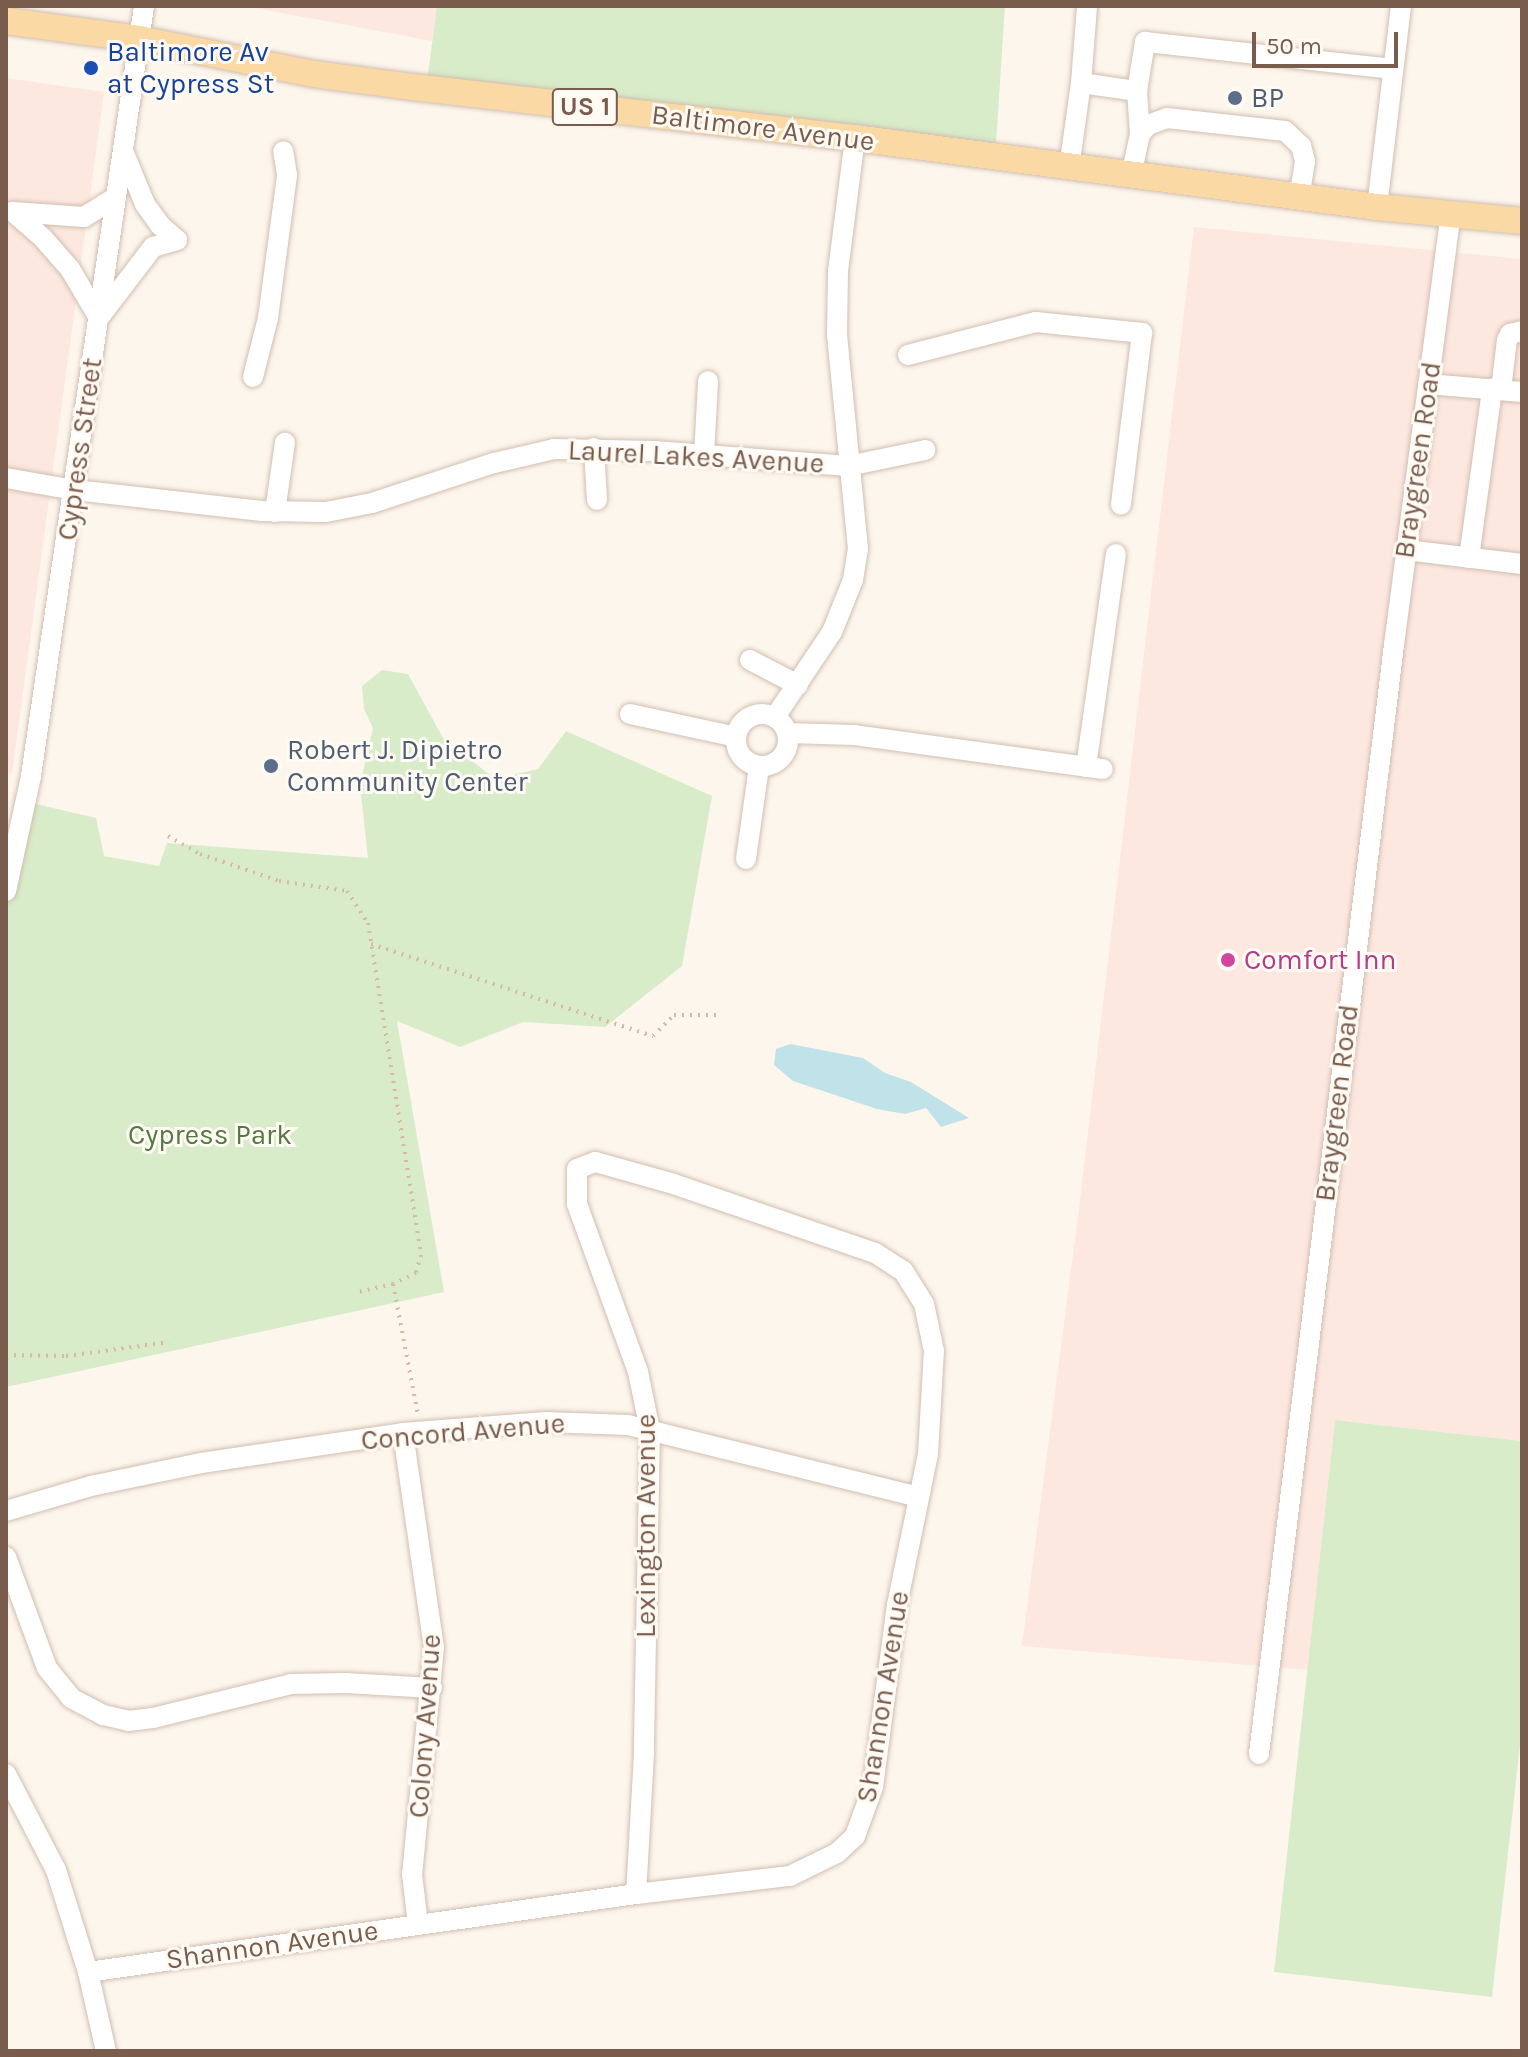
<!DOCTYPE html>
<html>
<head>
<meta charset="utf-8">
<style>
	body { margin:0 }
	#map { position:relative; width:1528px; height:2057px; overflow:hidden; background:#fdf6ec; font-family:Karla,sans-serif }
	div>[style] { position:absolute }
	.commercial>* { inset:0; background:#fde8e0 }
	.green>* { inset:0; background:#d8ecc9 }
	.water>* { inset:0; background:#bfe3e8 }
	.path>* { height:4px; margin-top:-2px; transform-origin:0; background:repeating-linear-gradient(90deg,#d9b8a5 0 2px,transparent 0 8px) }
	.roads { filter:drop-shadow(0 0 2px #d1beb0) drop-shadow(0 0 2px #d1beb0) }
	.minor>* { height:20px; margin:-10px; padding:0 10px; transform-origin:10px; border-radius:10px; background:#fff }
	.minor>.ring { margin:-10px; padding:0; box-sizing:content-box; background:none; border:20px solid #fff; border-radius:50% }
	.major>* { height:26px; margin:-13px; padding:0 13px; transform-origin:13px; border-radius:13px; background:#fbd9a5 }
	.dots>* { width:22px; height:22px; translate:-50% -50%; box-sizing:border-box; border:4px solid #fffaf3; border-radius:50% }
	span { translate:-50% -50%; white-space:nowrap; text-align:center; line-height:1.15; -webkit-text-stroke:6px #fffaf3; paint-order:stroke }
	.shield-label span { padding:2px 6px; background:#fffaf3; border:2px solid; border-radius:6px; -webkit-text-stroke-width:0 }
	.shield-label { font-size:26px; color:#7a5c4d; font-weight:700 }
	.transit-label { font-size:28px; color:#164399 }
	.left { translate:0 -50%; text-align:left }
	.service-label { font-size:28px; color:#4e5e75 }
	.street-label { font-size:28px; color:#7a5c4d }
	.hotel-label { font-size:28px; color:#b23c85 }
	.park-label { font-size:28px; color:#537a41 }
	.frame { position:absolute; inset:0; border:8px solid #7a5c4d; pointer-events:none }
	.scale { position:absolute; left:1252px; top:32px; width:146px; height:36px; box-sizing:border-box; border:4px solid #7a5c4d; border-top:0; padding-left:10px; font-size:24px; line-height:28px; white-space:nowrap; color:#7a5c4d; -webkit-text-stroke:6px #fffaf3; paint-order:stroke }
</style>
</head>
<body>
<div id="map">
	<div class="commercial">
		<i style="clip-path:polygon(245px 6px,437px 6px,432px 41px)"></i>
		<i style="clip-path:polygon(6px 78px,104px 92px,12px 774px,6px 773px)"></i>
		<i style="clip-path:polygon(1194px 227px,1522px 259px,1522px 1441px,1335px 1420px,1308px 1670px,1022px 1646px,1079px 1209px)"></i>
	</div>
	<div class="green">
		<i style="clip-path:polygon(437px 6px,1005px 6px,995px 158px,426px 89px)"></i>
		<i style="clip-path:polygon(382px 670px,408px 674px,443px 738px,495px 779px,538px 769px,566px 731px,712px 796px,682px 966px,605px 1027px,523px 1022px,460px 1047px,397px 1021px,444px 1292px,6px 1387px,6px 883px,27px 802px,96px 818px,104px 856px,159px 866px,167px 843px,368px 858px,360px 785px,373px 728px,364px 709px,362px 686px)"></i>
		<i style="clip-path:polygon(1335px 1420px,1522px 1441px,1522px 1727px,1492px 1997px,1274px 1972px)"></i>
	</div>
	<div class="water">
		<i style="clip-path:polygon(790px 1044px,863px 1058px,885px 1073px,911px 1082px,969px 1118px,941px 1127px,926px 1108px,905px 1114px,877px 1109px,793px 1081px,774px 1065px,776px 1049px)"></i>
	</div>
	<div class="path">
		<i style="left:168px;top:836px;width:37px;rotate:29deg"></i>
		<i style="left:200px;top:854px;width:83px;rotate:18.9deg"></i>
		<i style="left:279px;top:881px;width:69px;rotate:8.4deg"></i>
		<i style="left:347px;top:891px;width:38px;rotate:57deg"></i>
		<i style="left:368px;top:923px;width:336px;rotate:80.9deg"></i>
		<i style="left:421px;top:1255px;width:19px;rotate:106deg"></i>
		<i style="left:416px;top:1273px;width:25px;rotate:154deg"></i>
		<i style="left:393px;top:1284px;width:37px;rotate:167deg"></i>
		<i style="left:371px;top:944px;width:297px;rotate:18.1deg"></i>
		<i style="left:653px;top:1036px;width:30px;rotate:-45deg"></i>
		<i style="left:674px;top:1015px;width:47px"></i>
		<i style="left:393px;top:1284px;width:133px;rotate:79.2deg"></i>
		<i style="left:6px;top:1355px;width:60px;rotate:1deg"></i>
		<i style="left:66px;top:1356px;width:104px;rotate:-7.7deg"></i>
	</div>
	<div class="roads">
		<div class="minor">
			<i style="left:1081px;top:83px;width:57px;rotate:8.1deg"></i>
			<i style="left:1140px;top:134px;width:43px;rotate:-94deg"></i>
			<i style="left:1137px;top:91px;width:50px;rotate:-80.7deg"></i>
			<i style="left:1145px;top:42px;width:249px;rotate:6.2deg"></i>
			<i style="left:1069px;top:168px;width:86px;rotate:-82deg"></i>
			<i style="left:1081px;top:83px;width:77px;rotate:-85.5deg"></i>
			<i style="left:1131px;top:176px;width:43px;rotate:-77.9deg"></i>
			<i style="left:1140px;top:134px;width:12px;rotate:-48deg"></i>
			<i style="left:1148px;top:125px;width:20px;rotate:-20deg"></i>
			<i style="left:1167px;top:118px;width:119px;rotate:6.3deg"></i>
			<i style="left:1285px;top:131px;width:22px;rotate:43deg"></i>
			<i style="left:1301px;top:146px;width:16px;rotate:75deg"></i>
			<i style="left:1305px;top:161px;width:36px;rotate:99deg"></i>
			<i style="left:1377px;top:207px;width:202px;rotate:-83.2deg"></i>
			<i style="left:101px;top:315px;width:86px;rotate:-52.6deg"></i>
			<i style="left:153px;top:247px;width:25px;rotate:-16deg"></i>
			<i style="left:177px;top:240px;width:23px;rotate:-139deg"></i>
			<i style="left:160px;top:225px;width:26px;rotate:-126deg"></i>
			<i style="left:145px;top:204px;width:57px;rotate:-112.5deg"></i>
			<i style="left:99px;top:318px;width:57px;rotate:-120.6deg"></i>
			<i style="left:70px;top:269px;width:41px;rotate:-131.1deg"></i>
			<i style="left:43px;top:238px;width:40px;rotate:-139deg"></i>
			<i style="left:13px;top:212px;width:71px;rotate:4deg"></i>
			<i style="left:84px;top:217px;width:36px;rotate:-32deg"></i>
			<i style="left:908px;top:355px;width:132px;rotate:-14.5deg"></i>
			<i style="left:1036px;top:322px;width:107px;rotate:5.9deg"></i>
			<i style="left:1142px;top:333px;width:173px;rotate:97deg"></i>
			<i style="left:253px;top:377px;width:61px;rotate:-75.7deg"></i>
			<i style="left:268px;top:318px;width:144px;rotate:-82.4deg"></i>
			<i style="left:287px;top:175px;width:24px;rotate:-99deg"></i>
			<i style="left:1428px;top:384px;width:94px;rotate:4.9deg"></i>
			<i style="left:1501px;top:390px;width:50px;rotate:-83.2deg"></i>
			<i style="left:1507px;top:340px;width:7px;rotate:-63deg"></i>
			<i style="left:1510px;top:334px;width:12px;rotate:-14deg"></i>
			<i style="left:594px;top:448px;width:52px;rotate:86.7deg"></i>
			<i style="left:704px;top:456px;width:75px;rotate:-86.9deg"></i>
			<i style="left:6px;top:478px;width:70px;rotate:9.9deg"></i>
			<i style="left:75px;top:490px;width:188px;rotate:6.4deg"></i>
			<i style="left:262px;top:511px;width:64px;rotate:0.9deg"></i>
			<i style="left:326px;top:512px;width:47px;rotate:-11.1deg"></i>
			<i style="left:372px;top:503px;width:128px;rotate:-18.2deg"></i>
			<i style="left:494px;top:463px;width:62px;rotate:-13.1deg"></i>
			<i style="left:554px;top:449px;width:100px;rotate:1.1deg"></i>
			<i style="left:654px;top:451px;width:195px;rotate:4.4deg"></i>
			<i style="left:848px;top:466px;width:79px;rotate:-11.7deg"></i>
			<i style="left:275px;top:512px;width:70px;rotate:-81.8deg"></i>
			<i style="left:1406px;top:550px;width:117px;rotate:6.9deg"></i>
			<i style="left:1469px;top:558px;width:171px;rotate:-82.2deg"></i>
			<i style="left:750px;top:660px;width:54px;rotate:27.5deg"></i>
			<i class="ring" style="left:736px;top:714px;width:32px;height:32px"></i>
			<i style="left:630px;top:714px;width:108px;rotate:12.2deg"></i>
			<i style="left:775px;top:717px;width:102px;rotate:-56.2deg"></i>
			<i style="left:832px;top:632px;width:56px;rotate:-68deg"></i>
			<i style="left:853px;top:580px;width:31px;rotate:-81deg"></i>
			<i style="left:858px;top:549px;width:215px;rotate:-95.6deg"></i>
			<i style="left:837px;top:335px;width:64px;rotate:-89.1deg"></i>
			<i style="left:838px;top:271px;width:134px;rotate:-82.7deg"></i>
			<i style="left:788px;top:733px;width:66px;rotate:1.7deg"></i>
			<i style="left:854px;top:735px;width:251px;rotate:7.8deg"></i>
			<i style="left:1086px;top:767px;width:215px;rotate:-82deg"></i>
			<i style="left:746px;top:859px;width:94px;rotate:-82deg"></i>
			<i style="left:6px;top:891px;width:118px;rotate:-77.7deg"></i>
			<i style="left:31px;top:776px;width:778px;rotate:-81.65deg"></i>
			<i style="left:403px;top:1433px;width:216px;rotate:81.8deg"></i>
			<i style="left:434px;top:1647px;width:228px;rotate:95.5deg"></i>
			<i style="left:412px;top:1874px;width:50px;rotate:83.2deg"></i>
			<i style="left:6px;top:1511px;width:89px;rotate:-16.4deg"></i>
			<i style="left:91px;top:1486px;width:112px;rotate:-11.8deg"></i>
			<i style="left:201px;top:1463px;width:204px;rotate:-8.4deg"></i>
			<i style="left:403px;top:1433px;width:143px;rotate:-4.4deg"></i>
			<i style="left:546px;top:1422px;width:82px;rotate:2.1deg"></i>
			<i style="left:628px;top:1425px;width:299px;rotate:13.9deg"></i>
			<i style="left:6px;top:1557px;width:118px;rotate:69.7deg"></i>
			<i style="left:47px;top:1668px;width:38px;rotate:51deg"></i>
			<i style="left:71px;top:1698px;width:36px;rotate:28deg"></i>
			<i style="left:103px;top:1715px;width:26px;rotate:13deg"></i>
			<i style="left:128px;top:1721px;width:25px;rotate:-7deg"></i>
			<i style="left:153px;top:1718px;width:142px;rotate:-13.8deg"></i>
			<i style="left:291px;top:1684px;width:55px;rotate:-1deg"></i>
			<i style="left:346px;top:1683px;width:86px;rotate:3.3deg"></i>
			<i style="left:1259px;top:1754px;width:1117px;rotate:-83.06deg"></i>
			<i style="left:1394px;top:645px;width:435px;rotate:-82.5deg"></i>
			<i style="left:6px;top:1774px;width:108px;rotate:62.5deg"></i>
			<i style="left:56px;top:1870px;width:107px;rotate:72.6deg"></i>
			<i style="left:88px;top:1972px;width:81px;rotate:77.2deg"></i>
			<i style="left:88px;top:1972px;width:554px;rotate:-8.1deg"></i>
			<i style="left:636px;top:1894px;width:155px;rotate:-6.7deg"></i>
			<i style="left:790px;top:1876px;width:52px;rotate:-26.1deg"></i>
			<i style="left:837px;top:1853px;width:25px;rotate:-43deg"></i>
			<i style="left:855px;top:1836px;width:52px;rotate:-69.8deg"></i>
			<i style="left:873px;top:1787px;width:184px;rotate:-82.5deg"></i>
			<i style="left:897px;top:1605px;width:154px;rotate:-78.4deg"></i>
			<i style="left:928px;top:1454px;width:103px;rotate:-86.7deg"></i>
			<i style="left:934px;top:1351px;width:48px;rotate:-102deg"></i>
			<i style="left:924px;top:1304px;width:39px;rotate:-122deg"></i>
			<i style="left:903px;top:1271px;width:33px;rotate:-147deg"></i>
			<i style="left:875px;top:1253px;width:213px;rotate:-161.1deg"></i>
			<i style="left:674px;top:1184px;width:82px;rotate:-164.4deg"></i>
			<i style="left:595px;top:1162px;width:19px;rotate:159deg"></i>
			<i style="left:577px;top:1169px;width:35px;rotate:90deg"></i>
			<i style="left:577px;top:1204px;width:179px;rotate:70deg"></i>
			<i style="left:638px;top:1372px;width:59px;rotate:78.3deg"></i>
			<i style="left:650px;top:1430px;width:323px;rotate:91.1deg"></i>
			<i style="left:644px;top:1753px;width:141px;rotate:93.2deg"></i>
		</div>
		<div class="major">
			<i style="left:6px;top:21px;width:134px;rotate:7.7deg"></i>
			<i style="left:139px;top:39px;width:178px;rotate:11.3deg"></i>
			<i style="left:314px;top:74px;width:100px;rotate:7.5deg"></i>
			<i style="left:413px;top:87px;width:445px;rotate:6.6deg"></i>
			<i style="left:855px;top:138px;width:527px;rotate:7.53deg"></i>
			<i style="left:1377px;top:207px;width:146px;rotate:5.5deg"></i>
		</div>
	</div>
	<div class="dots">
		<i style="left:91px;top:68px;background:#1a4fb4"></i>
		<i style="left:1235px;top:98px;background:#5c6f8a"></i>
		<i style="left:271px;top:766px;background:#5c6f8a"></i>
		<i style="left:1228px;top:960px;background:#d1479c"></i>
	</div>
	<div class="shield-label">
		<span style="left:585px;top:107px">US 1</span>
	</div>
	<div class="transit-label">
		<span class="left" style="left:107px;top:68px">Baltimore Av<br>at Cypress St</span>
	</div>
	<div class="service-label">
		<span class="left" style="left:1251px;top:98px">BP</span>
		<span class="left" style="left:287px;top:766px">Robert J. Dipietro<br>Community Center</span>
	</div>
	<div class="street-label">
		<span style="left:763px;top:128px;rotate:7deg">Baltimore Avenue</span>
		<span style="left:80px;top:449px;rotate:-82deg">Cypress Street</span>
		<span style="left:696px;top:457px;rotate:3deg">Laurel Lakes Avenue</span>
		<span style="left:1418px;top:460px;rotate:-82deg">Braygreen Road</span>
		<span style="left:1337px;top:1103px;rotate:-83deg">Braygreen Road</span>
		<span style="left:463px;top:1432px;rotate:-5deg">Concord Avenue</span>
		<span style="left:646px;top:1526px;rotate:-90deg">Lexington Avenue</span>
		<span style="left:883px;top:1697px;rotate:-81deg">Shannon Avenue</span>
		<span style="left:425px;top:1726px;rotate:-86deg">Colony Avenue</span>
		<span style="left:272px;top:1945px;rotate:-8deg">Shannon Avenue</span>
	</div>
	<div class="hotel-label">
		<span class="left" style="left:1244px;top:960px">Comfort Inn</span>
	</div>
	<div class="park-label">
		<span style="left:210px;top:1135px">Cypress Park</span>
	</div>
	<div class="frame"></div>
	<div class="scale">50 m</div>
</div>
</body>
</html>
